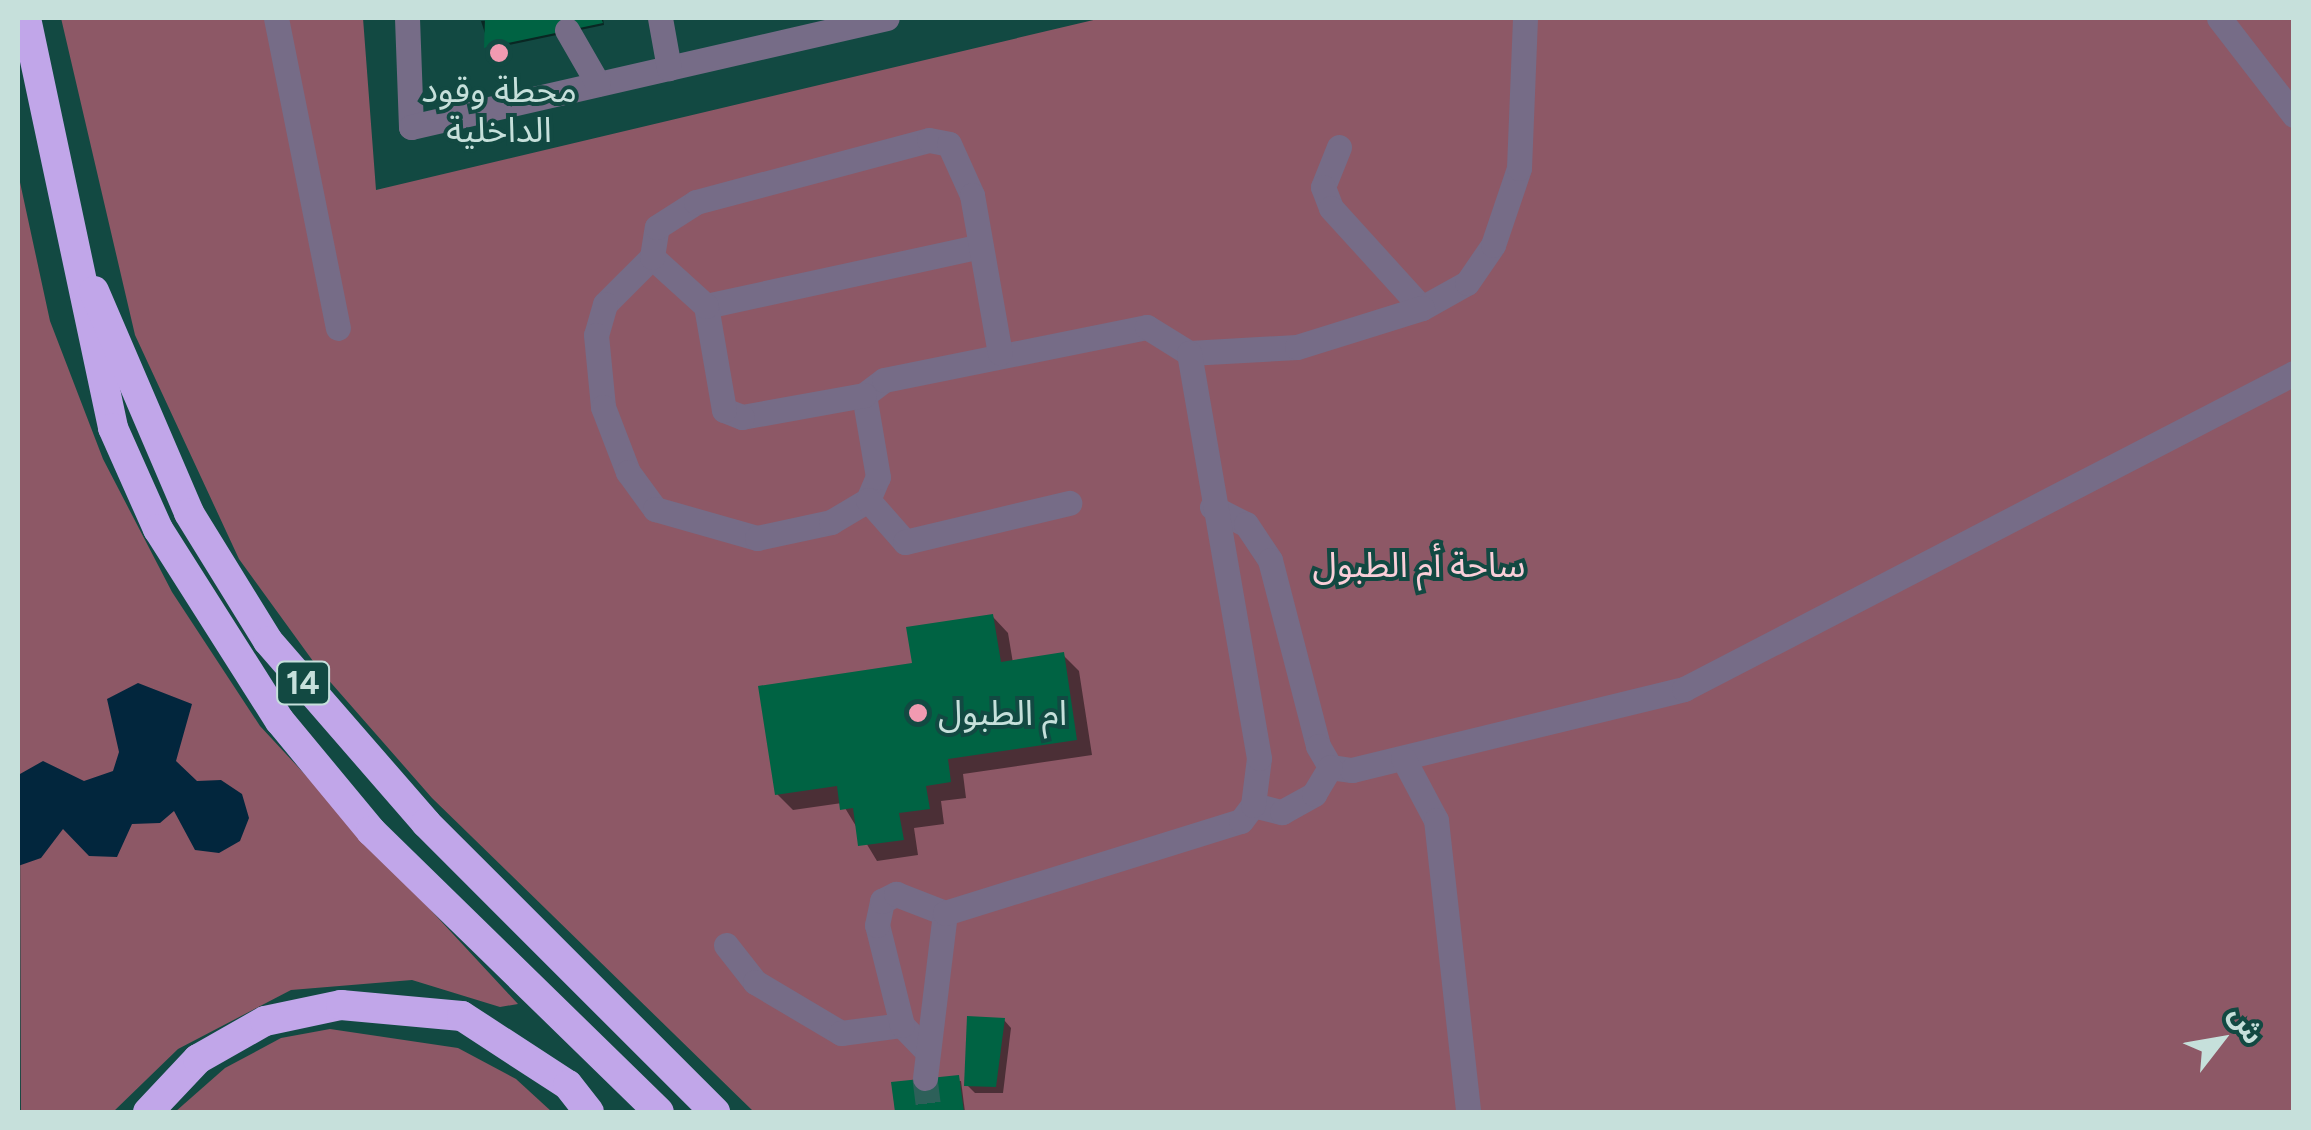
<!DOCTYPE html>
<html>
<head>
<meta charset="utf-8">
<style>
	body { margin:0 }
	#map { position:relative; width:2311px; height:1130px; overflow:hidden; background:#124942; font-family:Figtree,"Noto Sans Arabic",sans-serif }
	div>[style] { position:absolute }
	.green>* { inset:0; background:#8d5866 }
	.water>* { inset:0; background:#02263d }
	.shadow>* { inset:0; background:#0007 }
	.building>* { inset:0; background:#006343 }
	.minor-tunnel>* { height:25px; margin-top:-12.5px; transform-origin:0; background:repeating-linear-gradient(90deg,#2d6059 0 25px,transparent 0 37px) }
	.minor>* { height:25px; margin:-12.5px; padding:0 12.5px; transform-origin:12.5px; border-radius:12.5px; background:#766c87 }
	.highway>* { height:30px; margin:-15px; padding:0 15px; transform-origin:15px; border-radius:15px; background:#c1a6e9 }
	.dots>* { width:28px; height:28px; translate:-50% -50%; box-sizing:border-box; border:5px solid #124942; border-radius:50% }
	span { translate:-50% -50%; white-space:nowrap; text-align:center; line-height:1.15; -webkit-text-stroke:8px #124942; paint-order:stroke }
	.shield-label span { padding:2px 8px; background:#124942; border:2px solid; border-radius:8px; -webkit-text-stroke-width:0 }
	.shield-label { font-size:32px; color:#c6e0db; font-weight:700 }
	.poi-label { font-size:35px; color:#c6e0db }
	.left { translate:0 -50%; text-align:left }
	.park-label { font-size:35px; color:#facfd9 }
	.frame { position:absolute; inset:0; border:20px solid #c6e0db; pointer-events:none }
	.north { position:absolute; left:2171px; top:990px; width:100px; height:100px; -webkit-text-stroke:8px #124942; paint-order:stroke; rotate:59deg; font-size:28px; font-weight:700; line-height:40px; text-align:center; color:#c6e0db }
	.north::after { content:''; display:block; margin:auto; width:35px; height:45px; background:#c6e0db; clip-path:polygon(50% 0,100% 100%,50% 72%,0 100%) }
</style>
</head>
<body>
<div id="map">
	<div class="green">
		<i style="clip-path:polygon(61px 18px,363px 18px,376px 190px,1102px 18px,2293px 18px,2293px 1112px,754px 1112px,432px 798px,318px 668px,239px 559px,135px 335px)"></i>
		<i style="clip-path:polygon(18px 173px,50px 321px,103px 459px,172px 592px,260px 726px,518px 1004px,500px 1007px,412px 980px,291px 990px,178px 1049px,113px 1112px,21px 1112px)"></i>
		<i style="clip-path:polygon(330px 1029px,458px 1048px,516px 1079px,552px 1112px,175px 1112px,225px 1068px,281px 1038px)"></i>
	</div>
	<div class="water">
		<i style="clip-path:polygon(138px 683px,192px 704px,176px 761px,197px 781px,221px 780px,242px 794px,249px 818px,240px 841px,219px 853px,195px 850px,174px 811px,160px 823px,132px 824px,117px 857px,89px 856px,63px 829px,41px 858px,18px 866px,20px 774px,43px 761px,84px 781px,113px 771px,119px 752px,107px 699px)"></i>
	</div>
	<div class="shadow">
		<i style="clip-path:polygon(603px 18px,604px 25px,490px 49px,481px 21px)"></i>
		<i style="clip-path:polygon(993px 617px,1008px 633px,1013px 663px,1063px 655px,1079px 671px,1092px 755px,963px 774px,966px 798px,941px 801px,944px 824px,914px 828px,918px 855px,877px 861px,842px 803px,793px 810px,777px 794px,915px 665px)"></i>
		<i style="clip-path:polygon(1004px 1020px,1011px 1028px,1003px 1093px,975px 1093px,967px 1085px)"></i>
		<i style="clip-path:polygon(961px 1081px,965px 1112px,897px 1112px,894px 1084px)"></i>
	</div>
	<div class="building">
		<i style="clip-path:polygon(485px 18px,601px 18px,603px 23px,484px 48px)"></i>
		<i style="clip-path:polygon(993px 614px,1001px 662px,1064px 652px,1077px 740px,948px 759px,951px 782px,926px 786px,930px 809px,899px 813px,904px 840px,858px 846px,853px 808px,840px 810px,837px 786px,775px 795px,758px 686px,912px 663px,906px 627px)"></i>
		<i style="clip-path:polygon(967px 1016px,1005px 1018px,996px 1087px,964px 1086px)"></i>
		<i style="clip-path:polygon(959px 1075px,964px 1112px,895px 1112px,891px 1082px)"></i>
	</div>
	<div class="minor-tunnel">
		<i style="left:925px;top:1078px;width:34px;rotate:83deg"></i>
	</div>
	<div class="minor">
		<i style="left:276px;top:18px;width:316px;rotate:78.7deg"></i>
		<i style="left:407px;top:18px;width:109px;rotate:87.9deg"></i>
		<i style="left:411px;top:127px;width:488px;rotate:-12.9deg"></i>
		<i style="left:660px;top:18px;width:51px;rotate:79.8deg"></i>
		<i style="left:2219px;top:18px;width:123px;rotate:52.3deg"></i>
		<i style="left:567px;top:30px;width:62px;rotate:60.1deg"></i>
		<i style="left:1339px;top:147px;width:43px;rotate:111.8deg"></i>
		<i style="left:1323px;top:187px;width:22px;rotate:69deg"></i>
		<i style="left:1331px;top:208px;width:135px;rotate:47.7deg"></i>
		<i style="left:1422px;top:308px;width:51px;rotate:-29.1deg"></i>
		<i style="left:1467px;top:283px;width:46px;rotate:-55.6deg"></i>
		<i style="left:1493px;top:245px;width:81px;rotate:-71.3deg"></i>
		<i style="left:1519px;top:168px;width:150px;rotate:-87.7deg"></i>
		<i style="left:652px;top:257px;width:66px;rotate:135deg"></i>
		<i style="left:605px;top:304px;width:32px;rotate:106deg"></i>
		<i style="left:596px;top:335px;width:72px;rotate:84.4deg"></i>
		<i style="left:603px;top:407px;width:70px;rotate:69deg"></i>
		<i style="left:628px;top:472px;width:46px;rotate:53.9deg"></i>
		<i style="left:655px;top:509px;width:106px;rotate:15.9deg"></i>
		<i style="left:757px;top:538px;width:76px;rotate:-12.2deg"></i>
		<i style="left:831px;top:522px;width:43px;rotate:-30.7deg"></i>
		<i style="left:868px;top:500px;width:25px;rotate:-67deg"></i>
		<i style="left:878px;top:477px;width:83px;rotate:-99.7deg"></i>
		<i style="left:864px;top:395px;width:25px;rotate:-37deg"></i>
		<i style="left:884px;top:380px;width:268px;rotate:-11.4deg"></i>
		<i style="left:1147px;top:327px;width:49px;rotate:31.8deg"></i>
		<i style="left:1189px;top:353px;width:108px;rotate:-3.2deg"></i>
		<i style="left:1297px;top:347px;width:131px;rotate:-17.3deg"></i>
		<i style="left:706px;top:306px;width:281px;rotate:-12.3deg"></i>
		<i style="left:864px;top:395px;width:124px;rotate:169.8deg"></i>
		<i style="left:742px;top:417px;width:19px;rotate:-159deg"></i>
		<i style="left:724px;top:410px;width:106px;rotate:-99.8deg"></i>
		<i style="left:706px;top:306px;width:73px;rotate:-137.8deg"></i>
		<i style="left:652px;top:257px;width:30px;rotate:-81deg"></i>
		<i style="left:657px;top:227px;width:46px;rotate:-32.7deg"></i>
		<i style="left:696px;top:202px;width:241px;rotate:-14.9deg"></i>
		<i style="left:929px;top:140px;width:20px;rotate:11deg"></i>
		<i style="left:949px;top:144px;width:56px;rotate:65.7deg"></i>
		<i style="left:972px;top:195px;width:160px;rotate:80deg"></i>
		<i style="left:868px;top:500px;width:56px;rotate:48.6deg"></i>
		<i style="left:905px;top:542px;width:169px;rotate:-13.4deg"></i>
		<i style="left:1212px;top:507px;width:38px;rotate:27deg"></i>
		<i style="left:1246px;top:524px;width:43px;rotate:56.3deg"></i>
		<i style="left:1270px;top:560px;width:192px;rotate:75.5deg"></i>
		<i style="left:1318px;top:746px;width:24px;rotate:60deg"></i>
		<i style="left:1330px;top:767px;width:22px;rotate:8deg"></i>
		<i style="left:1352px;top:770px;width:342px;rotate:-13.7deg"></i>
		<i style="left:1684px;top:689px;width:687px;rotate:-27.39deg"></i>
		<i style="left:1403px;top:758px;width:70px;rotate:62deg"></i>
		<i style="left:1436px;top:820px;width:294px;rotate:83.7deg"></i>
		<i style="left:1253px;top:805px;width:30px;rotate:14deg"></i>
		<i style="left:1282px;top:812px;width:37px;rotate:-29deg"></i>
		<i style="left:1314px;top:794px;width:31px;rotate:-59deg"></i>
		<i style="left:726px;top:945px;width:47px;rotate:51.9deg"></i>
		<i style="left:755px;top:982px;width:100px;rotate:30.7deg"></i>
		<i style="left:841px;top:1033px;width:62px;rotate:-7.5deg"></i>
		<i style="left:924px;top:1048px;width:32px;rotate:-134deg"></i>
		<i style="left:902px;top:1025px;width:103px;rotate:-104deg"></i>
		<i style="left:877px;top:925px;width:25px;rotate:-78deg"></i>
		<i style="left:882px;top:901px;width:16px;rotate:-27deg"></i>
		<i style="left:896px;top:894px;width:53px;rotate:21.2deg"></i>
		<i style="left:925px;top:1078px;width:166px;rotate:-83.1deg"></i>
		<i style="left:945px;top:913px;width:310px;rotate:-17.3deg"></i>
		<i style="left:1241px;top:821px;width:20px;rotate:-53deg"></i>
		<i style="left:1253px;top:805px;width:47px;rotate:-82.7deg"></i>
		<i style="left:1259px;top:758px;width:411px;rotate:-99.8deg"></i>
	</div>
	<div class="highway">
		<i style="left:26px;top:18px;width:419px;rotate:78deg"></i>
		<i style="left:113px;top:428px;width:111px;rotate:66deg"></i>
		<i style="left:158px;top:529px;width:227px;rotate:57.6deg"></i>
		<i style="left:280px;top:721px;width:143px;rotate:50.4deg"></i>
		<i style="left:371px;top:831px;width:402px;rotate:44.3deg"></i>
		<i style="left:94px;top:291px;width:241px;rotate:66.8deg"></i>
		<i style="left:189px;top:513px;width:150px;rotate:58.3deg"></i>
		<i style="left:268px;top:641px;width:241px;rotate:49deg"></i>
		<i style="left:426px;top:823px;width:409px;rotate:45deg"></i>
		<i style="left:148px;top:1112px;width:73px;rotate:-46.7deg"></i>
		<i style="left:198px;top:1059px;width:77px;rotate:-29.6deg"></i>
		<i style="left:265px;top:1021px;width:78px;rotate:-11.9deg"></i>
		<i style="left:341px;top:1005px;width:121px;rotate:5.2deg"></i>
		<i style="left:462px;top:1016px;width:126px;rotate:33.1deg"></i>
		<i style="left:568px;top:1085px;width:34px;rotate:52deg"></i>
	</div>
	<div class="dots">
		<i style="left:499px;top:53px;background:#f19ab1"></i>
		<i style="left:918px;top:713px;background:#f19ab1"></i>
	</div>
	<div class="shield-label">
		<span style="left:303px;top:683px">14</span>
	</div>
	<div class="poi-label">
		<span style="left:499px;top:110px">محطة وقود<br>الداخلية</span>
		<span class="left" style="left:938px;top:713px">ام الطبول</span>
	</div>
	<div class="park-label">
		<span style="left:1419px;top:565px">ساحة أم الطبول</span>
	</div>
	<div class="frame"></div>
	<div class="north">ش</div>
</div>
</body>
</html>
